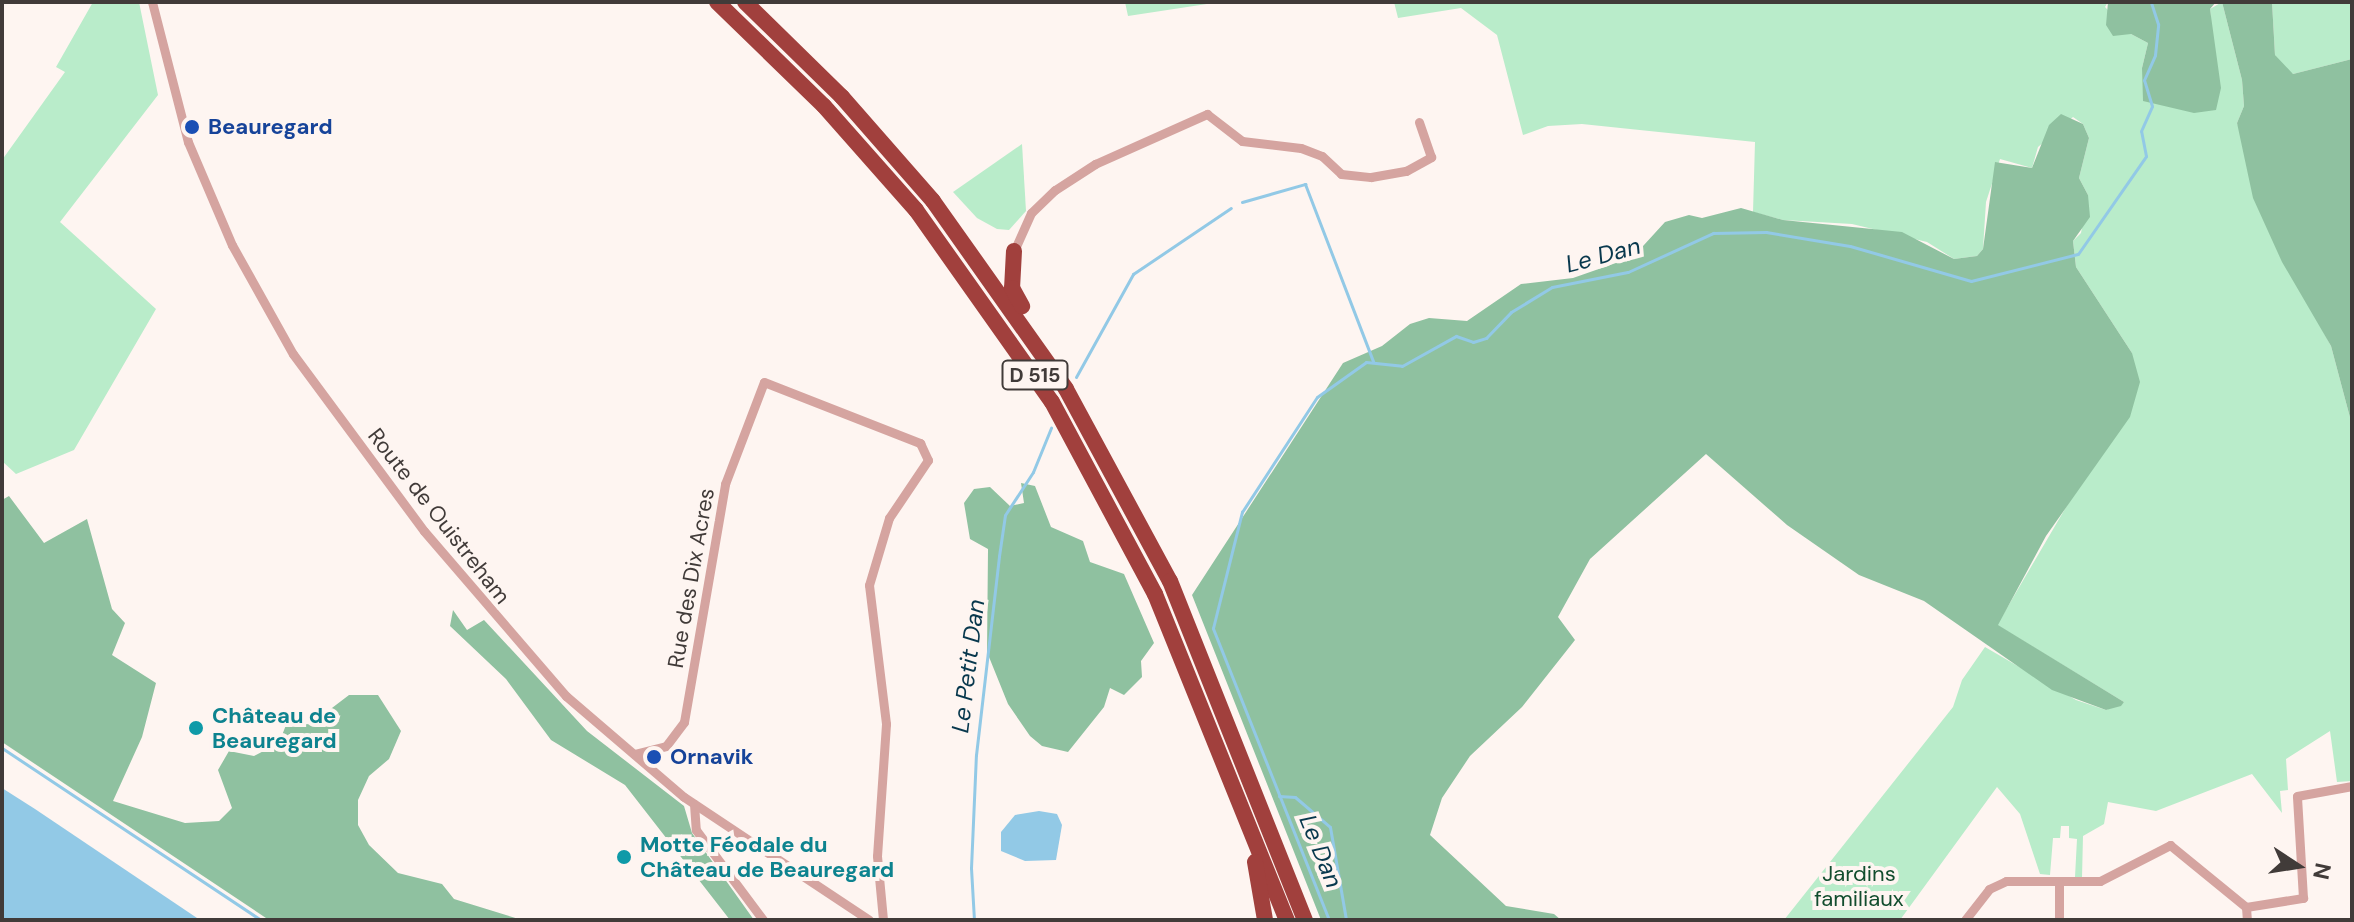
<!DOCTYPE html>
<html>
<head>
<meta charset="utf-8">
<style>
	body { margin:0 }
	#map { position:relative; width:2354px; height:922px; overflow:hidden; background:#fef5f1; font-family:"DM Sans",sans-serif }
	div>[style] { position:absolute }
	.green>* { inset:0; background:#b9ecca }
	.forest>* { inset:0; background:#8fc1a0 }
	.water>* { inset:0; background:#92c9e6 }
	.stream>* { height:3px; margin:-1.5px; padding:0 1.5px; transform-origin:1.5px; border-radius:1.5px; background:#92c9e6 }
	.street>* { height:9px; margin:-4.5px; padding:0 4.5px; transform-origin:4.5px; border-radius:4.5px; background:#d5a4a0 }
	.highway>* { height:16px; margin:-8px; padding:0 8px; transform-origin:8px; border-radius:8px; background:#a1403d }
	.dots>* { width:22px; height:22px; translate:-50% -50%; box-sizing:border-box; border:4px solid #fef5f1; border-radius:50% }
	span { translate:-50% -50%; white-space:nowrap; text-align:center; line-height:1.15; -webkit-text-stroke:8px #fef5f1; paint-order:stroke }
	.shield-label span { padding:2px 6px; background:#fef5f1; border:2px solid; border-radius:6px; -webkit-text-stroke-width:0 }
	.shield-label { font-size:20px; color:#413b39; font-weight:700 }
	.transit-label { font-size:22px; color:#164399; font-weight:700 }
	.left { translate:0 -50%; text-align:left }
	.street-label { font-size:22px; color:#413b39 }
	.culture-label { font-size:22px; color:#0d838f; font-weight:700 }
	.park-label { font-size:22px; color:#124d2e }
	.water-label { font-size:24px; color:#08384d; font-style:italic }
	.frame { position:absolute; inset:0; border:4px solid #413b39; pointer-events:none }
	.north { position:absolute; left:2258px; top:826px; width:80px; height:80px; -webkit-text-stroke:6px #fef5f1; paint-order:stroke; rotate:102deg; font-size:22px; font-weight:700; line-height:32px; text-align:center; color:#413b39 }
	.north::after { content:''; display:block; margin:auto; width:28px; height:36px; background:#413b39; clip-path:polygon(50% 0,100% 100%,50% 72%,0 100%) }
</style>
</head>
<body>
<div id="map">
	<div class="green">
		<i style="clip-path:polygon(93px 2px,139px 2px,158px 95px,60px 222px,156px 309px,74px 450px,16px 474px,2px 461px,2px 160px,65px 72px,56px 67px)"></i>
		<i style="clip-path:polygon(1125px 2px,1220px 2px,1128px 16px)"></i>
		<i style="clip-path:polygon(1394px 2px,2108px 2px,2105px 7px,2131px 34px,2148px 43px,2142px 68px,2212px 34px,2210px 9px,2222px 2px,2242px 80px,2244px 106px,2237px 123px,2309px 305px,2331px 346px,2352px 425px,2352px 781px,2337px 782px,2330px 731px,2286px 759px,2288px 790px,2280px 791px,2282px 813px,2252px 774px,2156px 811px,2108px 802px,2104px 824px,2083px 836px,2082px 878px,2075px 877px,2077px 839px,2069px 838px,2069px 826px,2061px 826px,2060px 838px,2053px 838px,2050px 875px,2040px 874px,2020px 814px,1997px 787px,1900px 920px,1784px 920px,1953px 707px,1962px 680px,1985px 647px,2076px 700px,2106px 710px,2124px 702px,1997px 625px,2072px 497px,2132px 353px,2076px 267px,2073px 241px,2081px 233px,2088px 195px,2079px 178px,2089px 138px,2083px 124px,2073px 117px,2038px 147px,2032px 168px,2000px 159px,1986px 202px,1983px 249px,1977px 256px,1954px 259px,1927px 242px,1852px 224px,1783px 220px,1753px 212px,1755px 142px,1582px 124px,1548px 126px,1523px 135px,1497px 35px,1461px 8px,1398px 18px)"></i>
		<i style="clip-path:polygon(2272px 2px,2352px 2px,2352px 59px,2293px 74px,2282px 69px,2275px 55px)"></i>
		<i style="clip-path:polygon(1022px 144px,1026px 211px,1009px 230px,997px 229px,977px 218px,953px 192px)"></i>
	</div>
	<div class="forest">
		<i style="clip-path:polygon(2108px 2px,2216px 2px,2210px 9px,2221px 88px,2216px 110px,2194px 113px,2143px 101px,2142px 68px,2148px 43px,2131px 34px,2113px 36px,2106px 25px)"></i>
		<i style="clip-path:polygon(2222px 2px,2272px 2px,2275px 55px,2293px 74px,2352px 59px,2352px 425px,2331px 346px,2282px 262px,2253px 198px,2237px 123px,2244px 106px,2242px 80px)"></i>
		<i style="clip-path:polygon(2061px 114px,2083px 124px,2089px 138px,2079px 178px,2088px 195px,2090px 217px,2073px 241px,2076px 267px,2132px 353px,2140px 382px,2130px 417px,2046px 536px,1998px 625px,2124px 702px,2121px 706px,2106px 710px,2052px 690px,1924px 601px,1859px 575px,1787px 525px,1706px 454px,1590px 559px,1558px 617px,1575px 640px,1522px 707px,1470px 756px,1442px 798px,1430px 835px,1506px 906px,1554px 914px,1561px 920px,1321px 920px,1192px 595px,1343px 363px,1382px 346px,1410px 324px,1429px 318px,1467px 321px,1521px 284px,1573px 278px,1633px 257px,1665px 222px,1689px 215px,1702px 218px,1741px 208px,1783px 220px,1902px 232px,1954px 259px,1977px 256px,1983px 249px,1995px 162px,2032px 168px,2049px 125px)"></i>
		<i style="clip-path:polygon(1021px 483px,1035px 486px,1051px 527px,1083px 541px,1090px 562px,1124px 574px,1154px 643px,1141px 661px,1142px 677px,1124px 695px,1110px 688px,1104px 707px,1068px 752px,1042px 746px,1030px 736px,1008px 704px,987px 652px,988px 549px,970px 539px,964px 503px,974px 489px,990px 487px,1010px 506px,1024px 503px)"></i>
		<i style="clip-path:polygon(9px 496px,44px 543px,87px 519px,112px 609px,125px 623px,112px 655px,156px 683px,142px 737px,113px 801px,185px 823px,219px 821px,232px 808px,218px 770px,229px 751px,254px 756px,279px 743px,286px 725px,311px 724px,349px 695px,378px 695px,401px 731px,389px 759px,369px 776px,358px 800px,358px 825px,369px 845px,398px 873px,442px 884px,454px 899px,522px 920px,269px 920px,2px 742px,2px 500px)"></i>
		<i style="clip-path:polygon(453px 610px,467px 630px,484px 620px,587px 731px,684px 806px,692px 833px,754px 920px,730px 920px,625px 785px,551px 740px,506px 679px,450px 626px)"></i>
	</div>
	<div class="water">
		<i style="clip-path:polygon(2px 788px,35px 809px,200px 920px,2px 920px)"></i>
		<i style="clip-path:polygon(1039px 811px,1057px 814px,1062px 825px,1056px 860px,1025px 861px,1001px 851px,1001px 832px,1015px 815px)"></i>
	</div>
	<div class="stream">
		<i style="left:1242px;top:202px;width:66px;rotate:-15.9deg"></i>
		<i style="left:1305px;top:184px;width:190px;rotate:69deg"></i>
		<i style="left:1076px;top:377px;width:118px;rotate:-61deg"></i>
		<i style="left:1133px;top:274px;width:118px;rotate:-34deg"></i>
		<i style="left:2px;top:748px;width:311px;rotate:33.6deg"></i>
		<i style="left:1279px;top:796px;width:16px;rotate:4deg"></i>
		<i style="left:1295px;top:797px;width:46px;rotate:40.6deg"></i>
		<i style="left:1330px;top:827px;width:94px;rotate:80.2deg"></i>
		<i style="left:974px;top:920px;width:52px;rotate:-93.3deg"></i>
		<i style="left:971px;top:868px;width:113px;rotate:-87.5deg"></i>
		<i style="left:976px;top:755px;width:200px;rotate:-83.4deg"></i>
		<i style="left:999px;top:556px;width:41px;rotate:-81.7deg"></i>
		<i style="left:1005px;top:515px;width:51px;rotate:-56.9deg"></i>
		<i style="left:1033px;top:472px;width:48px;rotate:-67.8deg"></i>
		<i style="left:1329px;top:920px;width:314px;rotate:-111.7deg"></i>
		<i style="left:1213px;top:628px;width:120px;rotate:-76deg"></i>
		<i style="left:1242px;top:512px;width:137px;rotate:-56.9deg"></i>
		<i style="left:1317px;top:397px;width:60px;rotate:-35.5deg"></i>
		<i style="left:1366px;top:362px;width:36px;rotate:6deg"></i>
		<i style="left:1402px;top:366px;width:62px;rotate:-29.1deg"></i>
		<i style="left:1456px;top:336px;width:18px;rotate:19deg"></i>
		<i style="left:1473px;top:342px;width:14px;rotate:-17deg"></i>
		<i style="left:1486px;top:338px;width:36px;rotate:-46deg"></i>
		<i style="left:1511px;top:312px;width:48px;rotate:-31.4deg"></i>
		<i style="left:1552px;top:287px;width:77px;rotate:-11.2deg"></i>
		<i style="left:1628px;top:272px;width:94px;rotate:-24.6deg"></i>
		<i style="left:1713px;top:233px;width:53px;rotate:-1.1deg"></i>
		<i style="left:1766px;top:232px;width:85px;rotate:9.5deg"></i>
		<i style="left:1850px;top:246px;width:126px;rotate:16.1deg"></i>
		<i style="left:1971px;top:281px;width:110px;rotate:-14.2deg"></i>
		<i style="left:2078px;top:254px;width:119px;rotate:-55.2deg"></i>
		<i style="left:2146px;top:156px;width:25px;rotate:-101deg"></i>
		<i style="left:2141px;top:131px;width:27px;rotate:-66deg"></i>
		<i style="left:2152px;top:106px;width:27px;rotate:-107deg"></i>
		<i style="left:2144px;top:80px;width:27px;rotate:-66deg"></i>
		<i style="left:2155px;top:55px;width:31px;rotate:-84deg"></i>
		<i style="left:2158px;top:24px;width:23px;rotate:-108deg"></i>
	</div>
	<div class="street">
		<i style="left:152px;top:2px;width:145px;rotate:75.6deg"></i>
		<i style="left:188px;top:142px;width:112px;rotate:66.9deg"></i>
		<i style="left:232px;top:245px;width:125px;rotate:60.8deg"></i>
		<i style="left:293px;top:354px;width:220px;rotate:53.5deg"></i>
		<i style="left:424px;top:531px;width:218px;rotate:49.3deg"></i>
		<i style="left:566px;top:696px;width:155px;rotate:40.6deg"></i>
		<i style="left:684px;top:797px;width:222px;rotate:33.6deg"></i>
		<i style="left:1014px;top:251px;width:42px;rotate:-65.9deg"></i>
		<i style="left:1031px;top:213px;width:33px;rotate:-44deg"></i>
		<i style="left:1055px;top:190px;width:48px;rotate:-33deg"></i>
		<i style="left:1095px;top:164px;width:123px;rotate:-24.1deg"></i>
		<i style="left:1207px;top:114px;width:44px;rotate:37.6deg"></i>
		<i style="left:1242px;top:141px;width:59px;rotate:6.8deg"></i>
		<i style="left:1301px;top:148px;width:22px;rotate:21deg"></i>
		<i style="left:1322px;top:156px;width:26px;rotate:43deg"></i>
		<i style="left:1341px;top:174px;width:30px;rotate:6deg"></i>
		<i style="left:1371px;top:177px;width:36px;rotate:-10deg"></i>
		<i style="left:1406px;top:171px;width:29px;rotate:-29deg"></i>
		<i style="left:1431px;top:157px;width:37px;rotate:-109deg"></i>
		<i style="left:634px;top:754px;width:33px;rotate:-14deg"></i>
		<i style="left:666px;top:746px;width:30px;rotate:-53deg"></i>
		<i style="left:684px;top:722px;width:242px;rotate:-80.2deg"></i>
		<i style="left:725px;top:484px;width:109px;rotate:-69.1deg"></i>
		<i style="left:764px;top:382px;width:168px;rotate:21.4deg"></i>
		<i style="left:920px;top:443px;width:19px;rotate:65deg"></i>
		<i style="left:928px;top:460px;width:70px;rotate:123.9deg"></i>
		<i style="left:889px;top:518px;width:70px;rotate:106.6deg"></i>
		<i style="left:869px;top:585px;width:140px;rotate:83deg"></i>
		<i style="left:886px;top:724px;width:132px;rotate:93.9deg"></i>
		<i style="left:877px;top:856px;width:64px;rotate:84.6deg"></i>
		<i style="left:694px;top:804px;width:26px;rotate:86deg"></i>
		<i style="left:696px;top:830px;width:112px;rotate:53.3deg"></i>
		<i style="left:2246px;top:907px;width:58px;rotate:-9deg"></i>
		<i style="left:2303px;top:898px;width:102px;rotate:-93.4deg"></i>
		<i style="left:2297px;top:796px;width:56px;rotate:-10.3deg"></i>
		<i style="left:1965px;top:920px;width:39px;rotate:-52deg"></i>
		<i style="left:1989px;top:889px;width:19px;rotate:-25deg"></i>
		<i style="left:2006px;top:881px;width:94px"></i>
		<i style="left:2100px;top:881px;width:79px;rotate:-27.2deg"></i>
		<i style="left:2170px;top:845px;width:98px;rotate:39.2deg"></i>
		<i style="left:2246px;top:907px;width:13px;rotate:86deg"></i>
		<i style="left:2059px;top:920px;width:37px;rotate:-90deg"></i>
	</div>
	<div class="highway">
		<i style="left:717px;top:2px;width:149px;rotate:44.2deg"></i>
		<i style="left:824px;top:106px;width:139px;rotate:48.5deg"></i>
		<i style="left:916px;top:210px;width:235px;rotate:54.7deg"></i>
		<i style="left:1052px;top:402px;width:218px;rotate:61.8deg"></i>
		<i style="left:1155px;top:594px;width:352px;rotate:68deg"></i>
		<i style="left:745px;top:2px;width:136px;rotate:44.4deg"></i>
		<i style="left:842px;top:97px;width:138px;rotate:48.8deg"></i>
		<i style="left:933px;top:201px;width:230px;rotate:54.7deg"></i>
		<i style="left:1066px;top:389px;width:218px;rotate:61.6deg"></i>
		<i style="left:1170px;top:581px;width:365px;rotate:68.3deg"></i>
		<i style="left:1014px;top:251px;width:37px;rotate:93deg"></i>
		<i style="left:1012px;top:288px;width:21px;rotate:61deg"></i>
		<i style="left:1255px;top:862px;width:59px;rotate:80.2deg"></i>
	</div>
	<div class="dots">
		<i style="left:192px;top:127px;background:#1a4fb4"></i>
		<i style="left:196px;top:728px;background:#0f9aa8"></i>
		<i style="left:654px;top:757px;background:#1a4fb4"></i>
		<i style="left:624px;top:857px;background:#0f9aa8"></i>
	</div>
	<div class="shield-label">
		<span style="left:1035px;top:375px">D 515</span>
	</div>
	<div class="transit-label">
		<span class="left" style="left:208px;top:127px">Beauregard</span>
		<span class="left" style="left:670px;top:757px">Ornavik</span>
	</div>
	<div class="street-label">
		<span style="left:439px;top:516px;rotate:52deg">Route de Ouistreham</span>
		<span style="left:691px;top:578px;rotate:-80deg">Rue des Dix Acres</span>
	</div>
	<div class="culture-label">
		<span class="left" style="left:212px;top:728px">Château de<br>Beauregard</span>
		<span class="left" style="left:640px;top:857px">Motte Féodale du<br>Château de Beauregard</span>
	</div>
	<div class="park-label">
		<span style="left:1859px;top:886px">Jardins<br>familiaux</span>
	</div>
	<div class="water-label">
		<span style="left:1603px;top:255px;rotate:-15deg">Le Dan</span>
		<span style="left:968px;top:666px;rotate:-83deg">Le Petit Dan</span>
		<span style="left:1321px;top:851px;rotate:68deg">Le Dan</span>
	</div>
	<div class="frame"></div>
	<div class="north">N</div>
</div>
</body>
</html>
